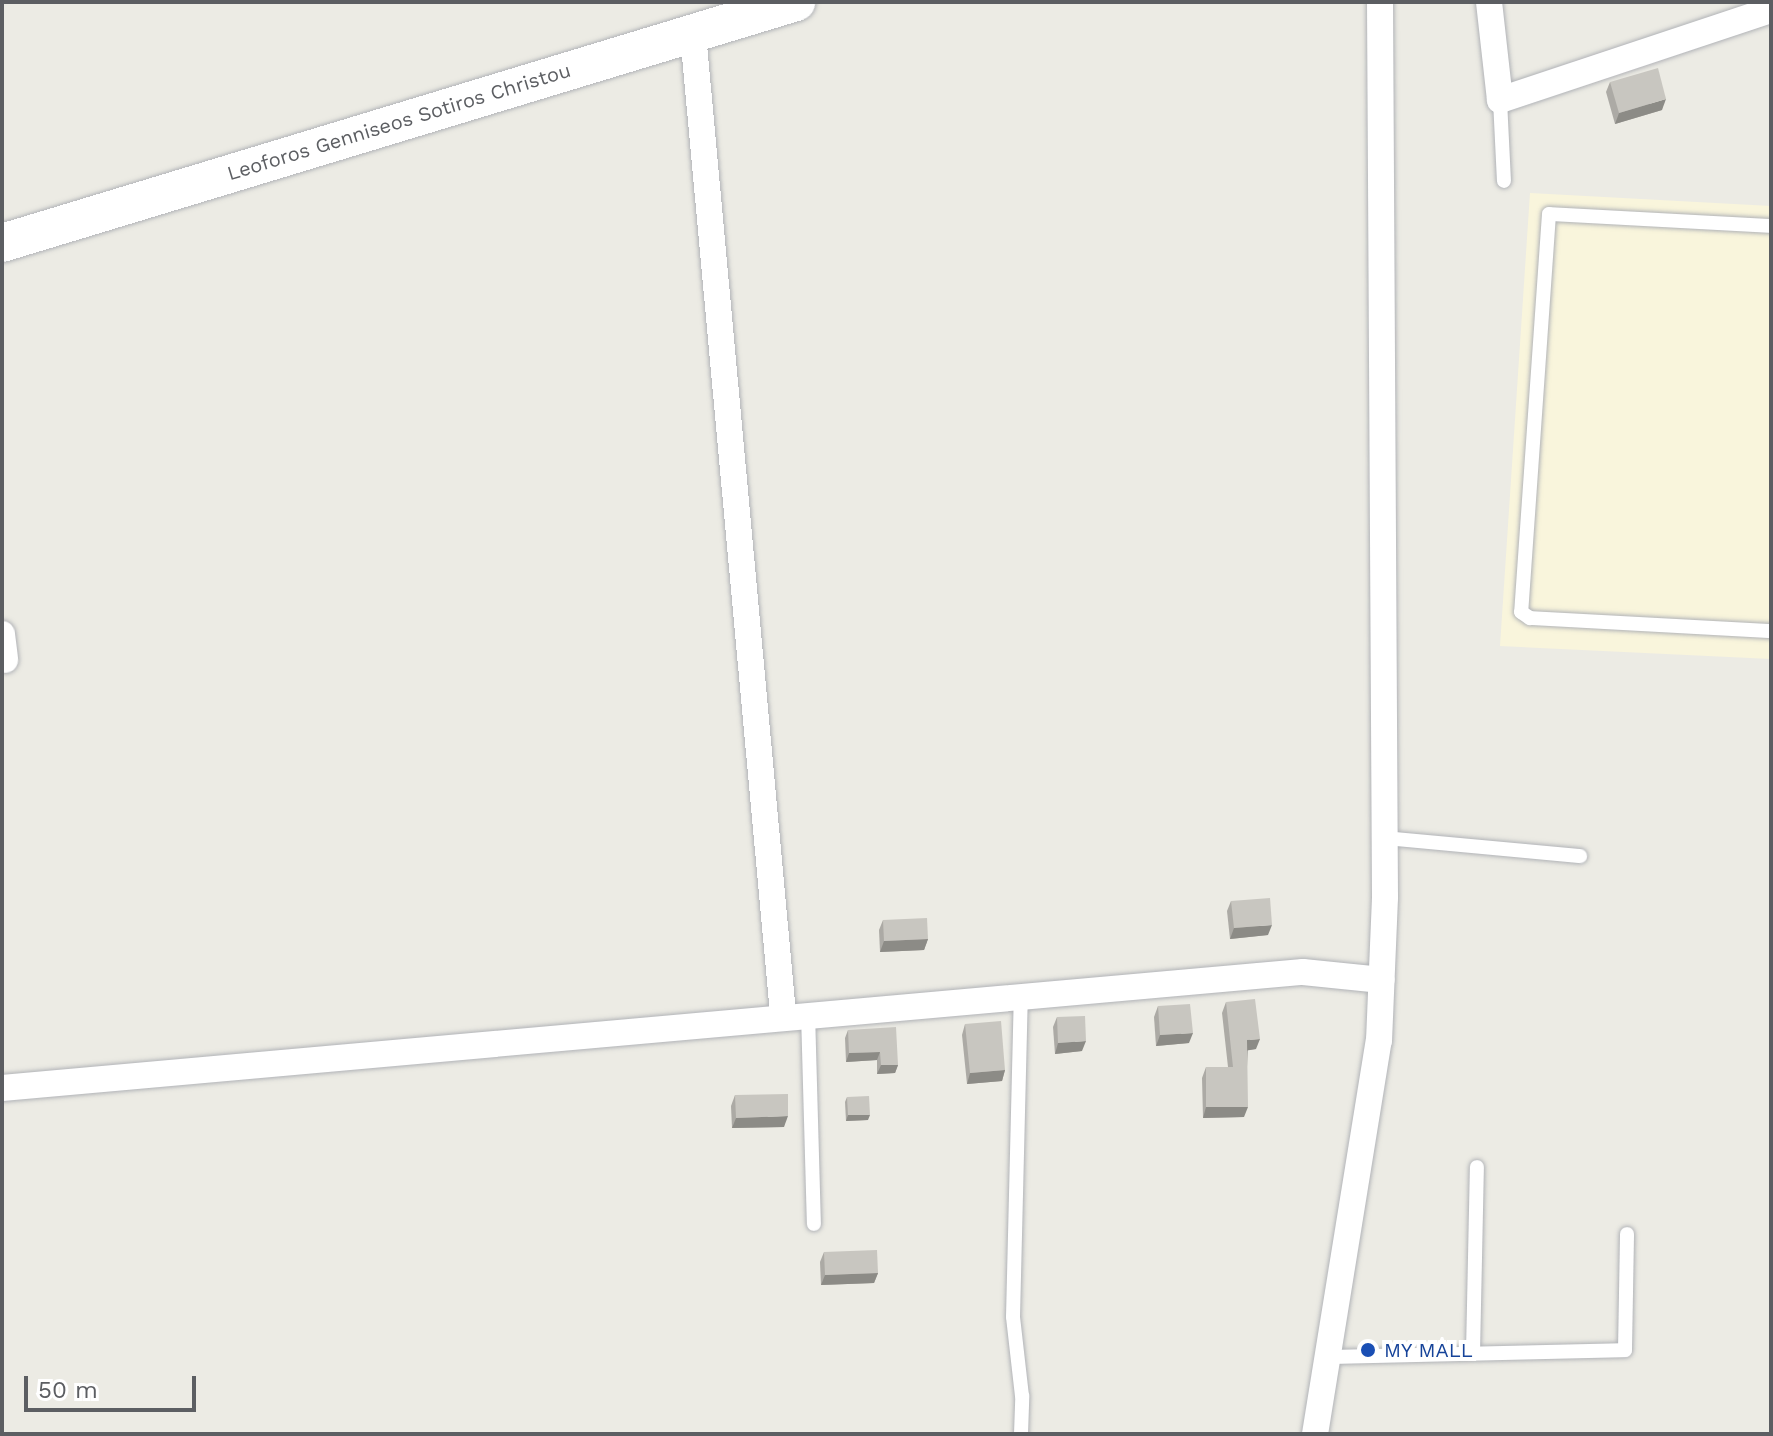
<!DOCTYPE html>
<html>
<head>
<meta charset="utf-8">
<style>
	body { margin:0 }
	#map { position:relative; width:1773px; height:1436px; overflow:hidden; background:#ecebe4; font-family:"Work Sans",sans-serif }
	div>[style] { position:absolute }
	.commercial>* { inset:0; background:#f9f5dc }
	.roads { filter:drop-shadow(0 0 2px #b1b3b7) drop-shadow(0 0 2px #b1b3b7) }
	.lane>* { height:14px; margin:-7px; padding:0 7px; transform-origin:7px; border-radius:7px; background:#fff }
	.street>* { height:26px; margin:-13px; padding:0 13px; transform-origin:13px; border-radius:13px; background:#fff }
	.secondary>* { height:38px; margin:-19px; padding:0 19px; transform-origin:19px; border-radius:19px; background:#fff }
	.wall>* { inset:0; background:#acaaa5 }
	.shaded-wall>* { inset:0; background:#8c8b86 }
	.building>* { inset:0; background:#c8c6c0 }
	.dots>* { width:22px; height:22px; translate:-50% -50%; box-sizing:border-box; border:4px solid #fff; border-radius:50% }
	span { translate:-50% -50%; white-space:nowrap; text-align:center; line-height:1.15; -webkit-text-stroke:8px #fff; paint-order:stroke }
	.street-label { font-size:20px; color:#5c5e62 }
	.transit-label { font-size:20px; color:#164399 }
	.left { translate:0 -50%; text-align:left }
	.frame { position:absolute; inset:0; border:4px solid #5c5e62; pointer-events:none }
	.scale { position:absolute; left:24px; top:1376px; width:172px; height:36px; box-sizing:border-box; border:4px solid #5c5e62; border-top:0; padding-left:10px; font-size:24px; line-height:28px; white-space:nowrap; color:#5c5e62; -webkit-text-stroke:6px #fff; paint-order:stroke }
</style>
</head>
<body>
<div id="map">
	<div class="commercial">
		<i style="clip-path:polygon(1530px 193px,1771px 206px,1771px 659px,1500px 646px)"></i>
	</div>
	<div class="roads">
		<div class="lane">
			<i style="left:1500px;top:100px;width:81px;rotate:87.2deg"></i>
			<i style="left:1771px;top:226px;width:222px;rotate:-176.9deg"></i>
			<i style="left:1549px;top:214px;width:399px;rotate:94deg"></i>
			<i style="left:1521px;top:612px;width:11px;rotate:34deg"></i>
			<i style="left:1530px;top:618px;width:241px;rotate:3.1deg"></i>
			<i style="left:1385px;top:838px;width:196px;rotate:5.3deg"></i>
			<i style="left:808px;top:1013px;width:211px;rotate:88.4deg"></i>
			<i style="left:1473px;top:1353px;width:186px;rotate:-88.8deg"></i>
			<i style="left:1327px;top:1357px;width:298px;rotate:-1.3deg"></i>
			<i style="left:1625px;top:1350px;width:116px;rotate:-89deg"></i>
			<i style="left:1021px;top:1434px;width:38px;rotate:-88deg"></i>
			<i style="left:1022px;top:1396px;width:80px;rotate:-96.5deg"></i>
			<i style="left:1013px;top:1317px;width:322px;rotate:-88.6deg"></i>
		</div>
		<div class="street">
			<i style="left:1489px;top:2px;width:99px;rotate:83.6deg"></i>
			<i style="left:1500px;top:100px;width:286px;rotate:-18.4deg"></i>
			<i style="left:693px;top:34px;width:984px;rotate:84.75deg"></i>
			<i style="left:2px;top:634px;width:26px;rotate:83deg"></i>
			<i style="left:2px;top:1088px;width:1306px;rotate:-5.1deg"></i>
			<i style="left:1303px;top:972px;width:79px;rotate:5.8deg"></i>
			<i style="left:1315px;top:1434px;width:398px;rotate:-80.8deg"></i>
			<i style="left:1379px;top:1041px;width:144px;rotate:-87.6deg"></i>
			<i style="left:1385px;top:897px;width:895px;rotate:-90.32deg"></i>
		</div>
		<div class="secondary">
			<i style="left:2px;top:243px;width:830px;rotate:-16.88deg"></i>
		</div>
	</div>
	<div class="wall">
		<i style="clip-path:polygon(1610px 82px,1662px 110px,1615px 124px,1606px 92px)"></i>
		<i style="clip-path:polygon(1231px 901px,1268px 935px,1230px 939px,1227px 911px)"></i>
		<i style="clip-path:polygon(883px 920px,928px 939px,924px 950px,880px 952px,879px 930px)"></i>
		<i style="clip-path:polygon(1226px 1002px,1256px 1049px,1248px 1050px,1244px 1117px,1203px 1118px,1202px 1078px,1206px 1067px,1228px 1067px,1222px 1013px)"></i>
		<i style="clip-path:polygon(1158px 1006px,1189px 1043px,1156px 1046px,1154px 1017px)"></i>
		<i style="clip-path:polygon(1057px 1017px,1082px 1051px,1055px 1054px,1053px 1027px)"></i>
		<i style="clip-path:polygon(965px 1024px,1005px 1070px,1002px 1081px,967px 1084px,962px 1035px)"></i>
		<i style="clip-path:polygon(848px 1030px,898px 1065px,895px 1073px,877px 1074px,877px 1060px,846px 1062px,845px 1038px)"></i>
		<i style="clip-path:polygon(735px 1095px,784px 1127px,732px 1128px,731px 1106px)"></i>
		<i style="clip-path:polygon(847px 1097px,868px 1120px,846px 1121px,845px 1102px)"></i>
		<i style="clip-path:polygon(824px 1252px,878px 1273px,874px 1283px,821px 1285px,820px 1262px)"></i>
	</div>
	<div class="shaded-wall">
		<i style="clip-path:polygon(1666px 99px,1662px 110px,1615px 124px,1619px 113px)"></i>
		<i style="clip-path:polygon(1272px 925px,1268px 935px,1230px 939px,1234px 928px)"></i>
		<i style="clip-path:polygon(928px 939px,924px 950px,880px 952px,884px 941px)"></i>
		<i style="clip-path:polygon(1193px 1033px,1189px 1043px,1156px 1046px,1160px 1035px)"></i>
		<i style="clip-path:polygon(1260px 1039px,1256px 1049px,1244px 1051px,1247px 1040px)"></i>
		<i style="clip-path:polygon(1086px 1041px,1082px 1051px,1055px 1054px,1058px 1043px)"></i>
		<i style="clip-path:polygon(880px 1052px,877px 1060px,846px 1062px,849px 1053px)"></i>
		<i style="clip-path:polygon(881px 1065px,898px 1065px,895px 1073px,877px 1074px)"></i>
		<i style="clip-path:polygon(1005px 1070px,1002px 1081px,967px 1084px,970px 1073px)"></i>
		<i style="clip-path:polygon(1206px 1107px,1248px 1107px,1244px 1117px,1203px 1118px)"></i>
		<i style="clip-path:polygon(848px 1115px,870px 1115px,868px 1120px,846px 1121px)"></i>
		<i style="clip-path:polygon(788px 1116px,784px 1127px,732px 1128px,736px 1118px)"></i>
		<i style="clip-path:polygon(878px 1273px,874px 1283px,821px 1285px,825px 1275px)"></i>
	</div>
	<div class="building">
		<i style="clip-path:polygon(1658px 68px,1666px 99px,1619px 113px,1610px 82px)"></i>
		<i style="clip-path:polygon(1270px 898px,1272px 925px,1234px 928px,1231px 901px)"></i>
		<i style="clip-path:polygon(927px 918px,928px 939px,884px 941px,883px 920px)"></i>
		<i style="clip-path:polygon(1255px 999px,1260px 1039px,1247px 1040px,1248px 1107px,1206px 1107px,1206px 1067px,1233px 1067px,1226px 1002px)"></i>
		<i style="clip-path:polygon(1190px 1004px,1193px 1033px,1160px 1035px,1158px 1006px)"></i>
		<i style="clip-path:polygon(1085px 1016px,1086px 1041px,1058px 1043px,1057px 1017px)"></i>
		<i style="clip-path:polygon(1001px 1021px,1005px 1070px,970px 1073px,965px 1024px)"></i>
		<i style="clip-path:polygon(896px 1027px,898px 1065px,881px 1065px,880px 1052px,849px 1053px,848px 1030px)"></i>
		<i style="clip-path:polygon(788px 1094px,788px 1116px,736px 1118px,735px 1095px)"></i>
		<i style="clip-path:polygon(869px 1096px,870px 1115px,848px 1115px,847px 1097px)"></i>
		<i style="clip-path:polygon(877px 1250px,878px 1273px,825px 1275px,824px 1252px)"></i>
	</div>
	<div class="dots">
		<i style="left:1368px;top:1350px;background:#1a4fb4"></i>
	</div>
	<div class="street-label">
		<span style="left:399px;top:122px;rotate:-17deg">Leoforos Genniseos Sotiros Christou</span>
	</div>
	<div class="transit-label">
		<span class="left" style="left:1384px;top:1350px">MY MALL</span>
	</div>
	<div class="frame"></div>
	<div class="scale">50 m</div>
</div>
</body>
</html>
